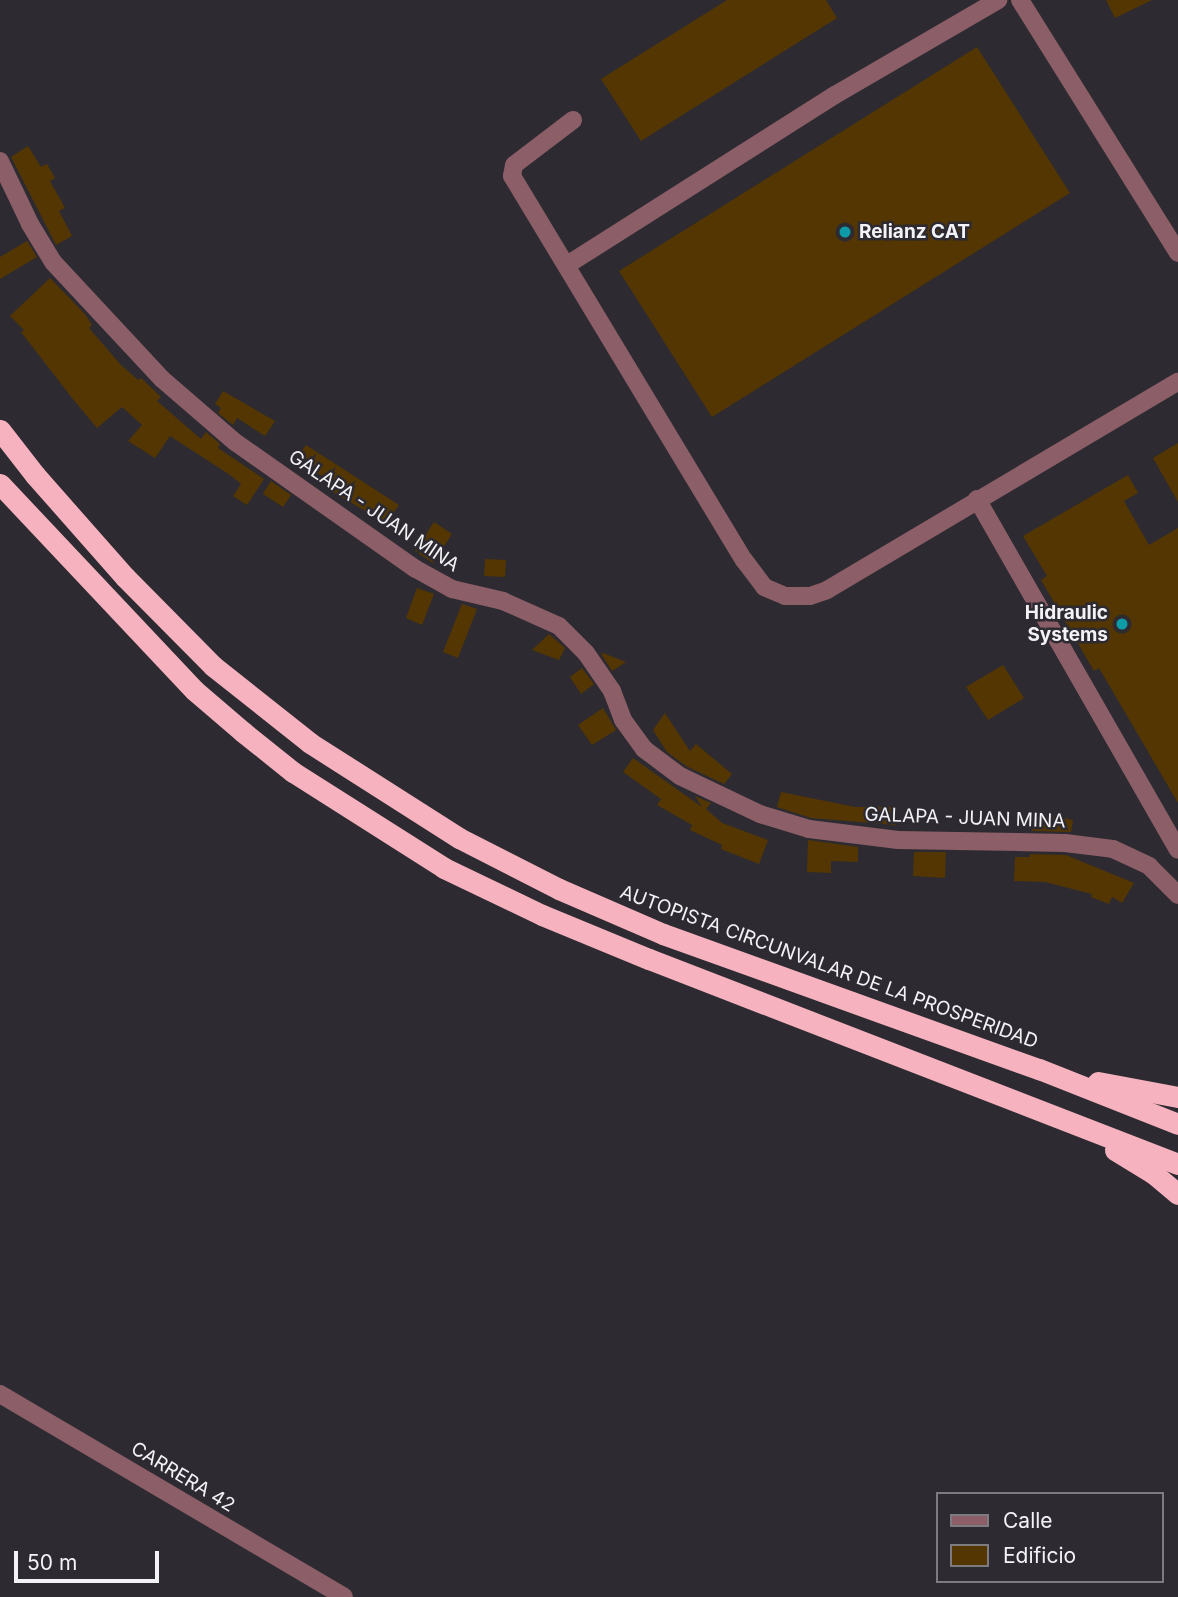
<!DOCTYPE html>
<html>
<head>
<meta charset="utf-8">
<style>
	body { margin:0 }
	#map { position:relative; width:1178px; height:1597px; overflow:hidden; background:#2d2b31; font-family:Inter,sans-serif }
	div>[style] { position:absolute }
	.building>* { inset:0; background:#533602 }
	.minor>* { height:18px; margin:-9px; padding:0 9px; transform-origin:9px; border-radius:9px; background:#8c5e67 }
	.highway>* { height:21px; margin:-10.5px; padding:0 10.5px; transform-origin:10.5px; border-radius:10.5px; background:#f6b2be }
	.dots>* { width:19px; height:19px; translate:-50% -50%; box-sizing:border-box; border:4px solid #2d2b31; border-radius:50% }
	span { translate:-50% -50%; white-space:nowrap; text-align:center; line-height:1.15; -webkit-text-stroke:5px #2d2b31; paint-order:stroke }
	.poi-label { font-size:19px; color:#f3f2f6; font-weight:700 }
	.left { translate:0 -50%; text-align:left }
	.right { translate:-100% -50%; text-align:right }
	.street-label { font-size:19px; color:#f3f2f6 }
	.legend { position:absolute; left:936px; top:1492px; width:228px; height:91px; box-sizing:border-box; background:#2d2b31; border:2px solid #7c7b80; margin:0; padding:9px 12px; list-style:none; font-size:21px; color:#f3f2f6 }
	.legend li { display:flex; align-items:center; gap:14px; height:35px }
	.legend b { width:35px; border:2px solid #7c7b80 }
	.scale { position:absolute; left:14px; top:1551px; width:145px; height:32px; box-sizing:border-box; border:4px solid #f3f2f6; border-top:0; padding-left:9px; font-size:21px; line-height:24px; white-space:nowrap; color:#f3f2f6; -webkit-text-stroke:5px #2d2b31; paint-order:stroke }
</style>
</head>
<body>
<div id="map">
	<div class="building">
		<i style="clip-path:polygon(727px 0,826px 0,837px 18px,641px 141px,601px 79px)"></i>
		<i style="clip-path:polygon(1106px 0,1152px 0,1115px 18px)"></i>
		<i style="clip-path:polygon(977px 47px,1070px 193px,712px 417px,619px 271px)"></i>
		<i style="clip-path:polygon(28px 146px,41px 167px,47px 164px,55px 178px,50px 181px,65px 208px,59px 211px,72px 236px,56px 245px,11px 157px)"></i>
		<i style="clip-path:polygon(27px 241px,37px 257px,0 279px,0 257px)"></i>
		<i style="clip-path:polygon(50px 278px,85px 314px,92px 325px,89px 328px,121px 365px,138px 380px,141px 378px,161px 397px,157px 401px,201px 439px,206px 432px,220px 444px,218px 448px,264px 479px,247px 505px,233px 496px,241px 484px,230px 475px,170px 436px,155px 458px,128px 441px,142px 425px,122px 407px,97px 428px,72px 398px,21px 332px,24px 330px,10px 316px)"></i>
		<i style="clip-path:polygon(223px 391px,275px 421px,265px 436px,237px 418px,233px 425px,218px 413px,221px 408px,215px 404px)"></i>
		<i style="clip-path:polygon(1178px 443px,1178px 502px,1153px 458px)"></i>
		<i style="clip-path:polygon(306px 445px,399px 505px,386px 523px,333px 492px,337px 486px,296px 459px)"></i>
		<i style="clip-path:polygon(1128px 475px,1138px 493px,1124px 501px,1149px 545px,1178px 528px,1178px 803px,1099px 668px,1094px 671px,1041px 580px,1047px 576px,1023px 536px)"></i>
		<i style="clip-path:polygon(271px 481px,291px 495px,283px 507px,263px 494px)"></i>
		<i style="clip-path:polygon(434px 522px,452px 534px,433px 563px,415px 551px)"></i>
		<i style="clip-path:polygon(485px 559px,506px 560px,505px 577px,484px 576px)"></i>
		<i style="clip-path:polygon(417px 588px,434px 594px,422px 625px,406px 618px)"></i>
		<i style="clip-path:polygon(462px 604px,477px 609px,458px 658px,443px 652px)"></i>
		<i style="clip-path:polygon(549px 634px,565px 648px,559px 660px,532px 650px)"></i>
		<i style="clip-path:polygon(603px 653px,626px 662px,612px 671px,601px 654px)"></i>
		<i style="clip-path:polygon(1003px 665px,1024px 698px,988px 720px,966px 687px)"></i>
		<i style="clip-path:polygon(582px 668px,594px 684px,581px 694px,570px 677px)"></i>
		<i style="clip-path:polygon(603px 708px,616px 730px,592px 745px,578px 725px)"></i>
		<i style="clip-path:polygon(665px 713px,690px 751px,696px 744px,732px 774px,724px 784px,686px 766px,667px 752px,653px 730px)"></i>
		<i style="clip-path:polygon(633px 758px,702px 807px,695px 796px,711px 803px,706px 809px,722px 823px,768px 840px,759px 864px,721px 849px,722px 845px,690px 830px,692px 825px,657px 805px,661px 799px,623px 772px)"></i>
		<i style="clip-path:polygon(781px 792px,855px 807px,896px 807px,896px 825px,811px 818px,777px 807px)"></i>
		<i style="clip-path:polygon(1034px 813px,1073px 820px,1071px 832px,1032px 831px)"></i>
		<i style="clip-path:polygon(808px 840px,858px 847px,858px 862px,831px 861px,831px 873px,807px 872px)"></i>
		<i style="clip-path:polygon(914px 852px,946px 852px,945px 878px,913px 876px)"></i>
		<i style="clip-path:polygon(1030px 854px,1066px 855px,1134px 883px,1122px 903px,1112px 897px,1109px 904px,1091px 897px,1092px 894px,1045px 882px,1014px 881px,1015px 857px,1030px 857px)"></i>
	</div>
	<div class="minor">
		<i style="left:1020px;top:0;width:298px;rotate:58deg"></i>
		<i style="left:573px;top:120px;width:74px;rotate:142.7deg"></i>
		<i style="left:514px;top:165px;width:11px;rotate:100deg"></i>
		<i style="left:512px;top:176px;width:449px;rotate:58.9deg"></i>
		<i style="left:744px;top:560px;width:34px;rotate:53deg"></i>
		<i style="left:764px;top:587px;width:23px;rotate:23deg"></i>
		<i style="left:785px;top:596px;width:25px"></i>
		<i style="left:810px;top:596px;width:18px;rotate:-19deg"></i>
		<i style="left:827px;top:590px;width:408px;rotate:-30.7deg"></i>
		<i style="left:0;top:161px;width:70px;rotate:64.5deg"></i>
		<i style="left:30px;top:224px;width:44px;rotate:58.8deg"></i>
		<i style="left:53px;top:262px;width:160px;rotate:47deg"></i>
		<i style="left:162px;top:379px;width:96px;rotate:40.8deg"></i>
		<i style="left:235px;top:442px;width:221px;rotate:35.1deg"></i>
		<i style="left:416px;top:569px;width:41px;rotate:29.1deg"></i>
		<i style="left:452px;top:589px;width:52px;rotate:13.2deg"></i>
		<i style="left:503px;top:601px;width:61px;rotate:24.1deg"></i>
		<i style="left:559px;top:626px;width:38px;rotate:45deg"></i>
		<i style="left:586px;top:653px;width:46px;rotate:55.6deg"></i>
		<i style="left:612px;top:691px;width:31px;rotate:69deg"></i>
		<i style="left:623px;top:720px;width:36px;rotate:54deg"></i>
		<i style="left:644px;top:749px;width:45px;rotate:36.9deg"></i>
		<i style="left:680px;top:776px;width:89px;rotate:25.4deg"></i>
		<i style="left:760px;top:814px;width:51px;rotate:17deg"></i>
		<i style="left:809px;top:829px;width:90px;rotate:7deg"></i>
		<i style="left:898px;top:840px;width:167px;rotate:1deg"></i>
		<i style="left:1065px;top:843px;width:48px;rotate:7.1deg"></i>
		<i style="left:1113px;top:849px;width:40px;rotate:25deg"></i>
		<i style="left:1149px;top:866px;width:41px;rotate:45deg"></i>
		<i style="left:567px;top:265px;width:317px;rotate:-32.4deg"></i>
		<i style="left:835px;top:95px;width:189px;rotate:-30.2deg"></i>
		<i style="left:977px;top:499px;width:404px;rotate:60.2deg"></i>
		<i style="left:0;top:1394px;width:399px;rotate:30.5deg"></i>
	</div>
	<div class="highway">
		<i style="left:0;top:430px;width:57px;rotate:52.1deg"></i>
		<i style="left:35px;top:475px;width:136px;rotate:48.6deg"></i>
		<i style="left:125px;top:577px;width:125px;rotate:45.3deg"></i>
		<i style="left:213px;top:666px;width:124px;rotate:38.4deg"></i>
		<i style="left:310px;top:743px;width:177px;rotate:32.5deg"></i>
		<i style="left:459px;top:838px;width:112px;rotate:27deg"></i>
		<i style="left:559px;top:889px;width:113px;rotate:23.4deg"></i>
		<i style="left:663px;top:934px;width:400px;rotate:19.8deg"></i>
		<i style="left:1039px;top:1069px;width:149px;rotate:21.6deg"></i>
		<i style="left:0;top:484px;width:283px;rotate:46.7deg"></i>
		<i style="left:194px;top:690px;width:65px;rotate:40.6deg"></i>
		<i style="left:243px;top:732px;width:64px;rotate:38.7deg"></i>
		<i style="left:293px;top:772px;width:179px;rotate:32.4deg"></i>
		<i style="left:444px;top:868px;width:109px;rotate:25.6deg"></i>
		<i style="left:542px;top:915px;width:116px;rotate:22.4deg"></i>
		<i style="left:649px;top:959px;width:567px;rotate:21.18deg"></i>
		<i style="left:1098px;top:1082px;width:81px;rotate:10.6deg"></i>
		<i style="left:1115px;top:1150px;width:46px;rotate:31.6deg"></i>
		<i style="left:1154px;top:1174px;width:31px;rotate:40deg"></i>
	</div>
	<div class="dots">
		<i style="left:845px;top:232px;background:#0f9aa8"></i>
		<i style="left:1122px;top:624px;background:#0f9aa8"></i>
	</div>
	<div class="poi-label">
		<span class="left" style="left:859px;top:232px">Relianz CAT</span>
		<span class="right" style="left:1108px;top:624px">Hidraulic<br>Systems</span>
	</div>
	<div class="street-label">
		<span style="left:374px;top:511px;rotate:34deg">GALAPA - JUAN MINA</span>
		<span style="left:965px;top:818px;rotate:2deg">GALAPA - JUAN MINA</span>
		<span style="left:829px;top:967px;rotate:20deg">AUTOPISTA CIRCUNVALAR DE LA PROSPERIDAD</span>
		<span style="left:183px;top:1477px;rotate:31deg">CARRERA 42</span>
	</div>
	<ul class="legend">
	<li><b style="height:9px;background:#8c5e67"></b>Calle</li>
	<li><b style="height:19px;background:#533602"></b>Edificio</li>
	</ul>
	<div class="scale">50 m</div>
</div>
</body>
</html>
